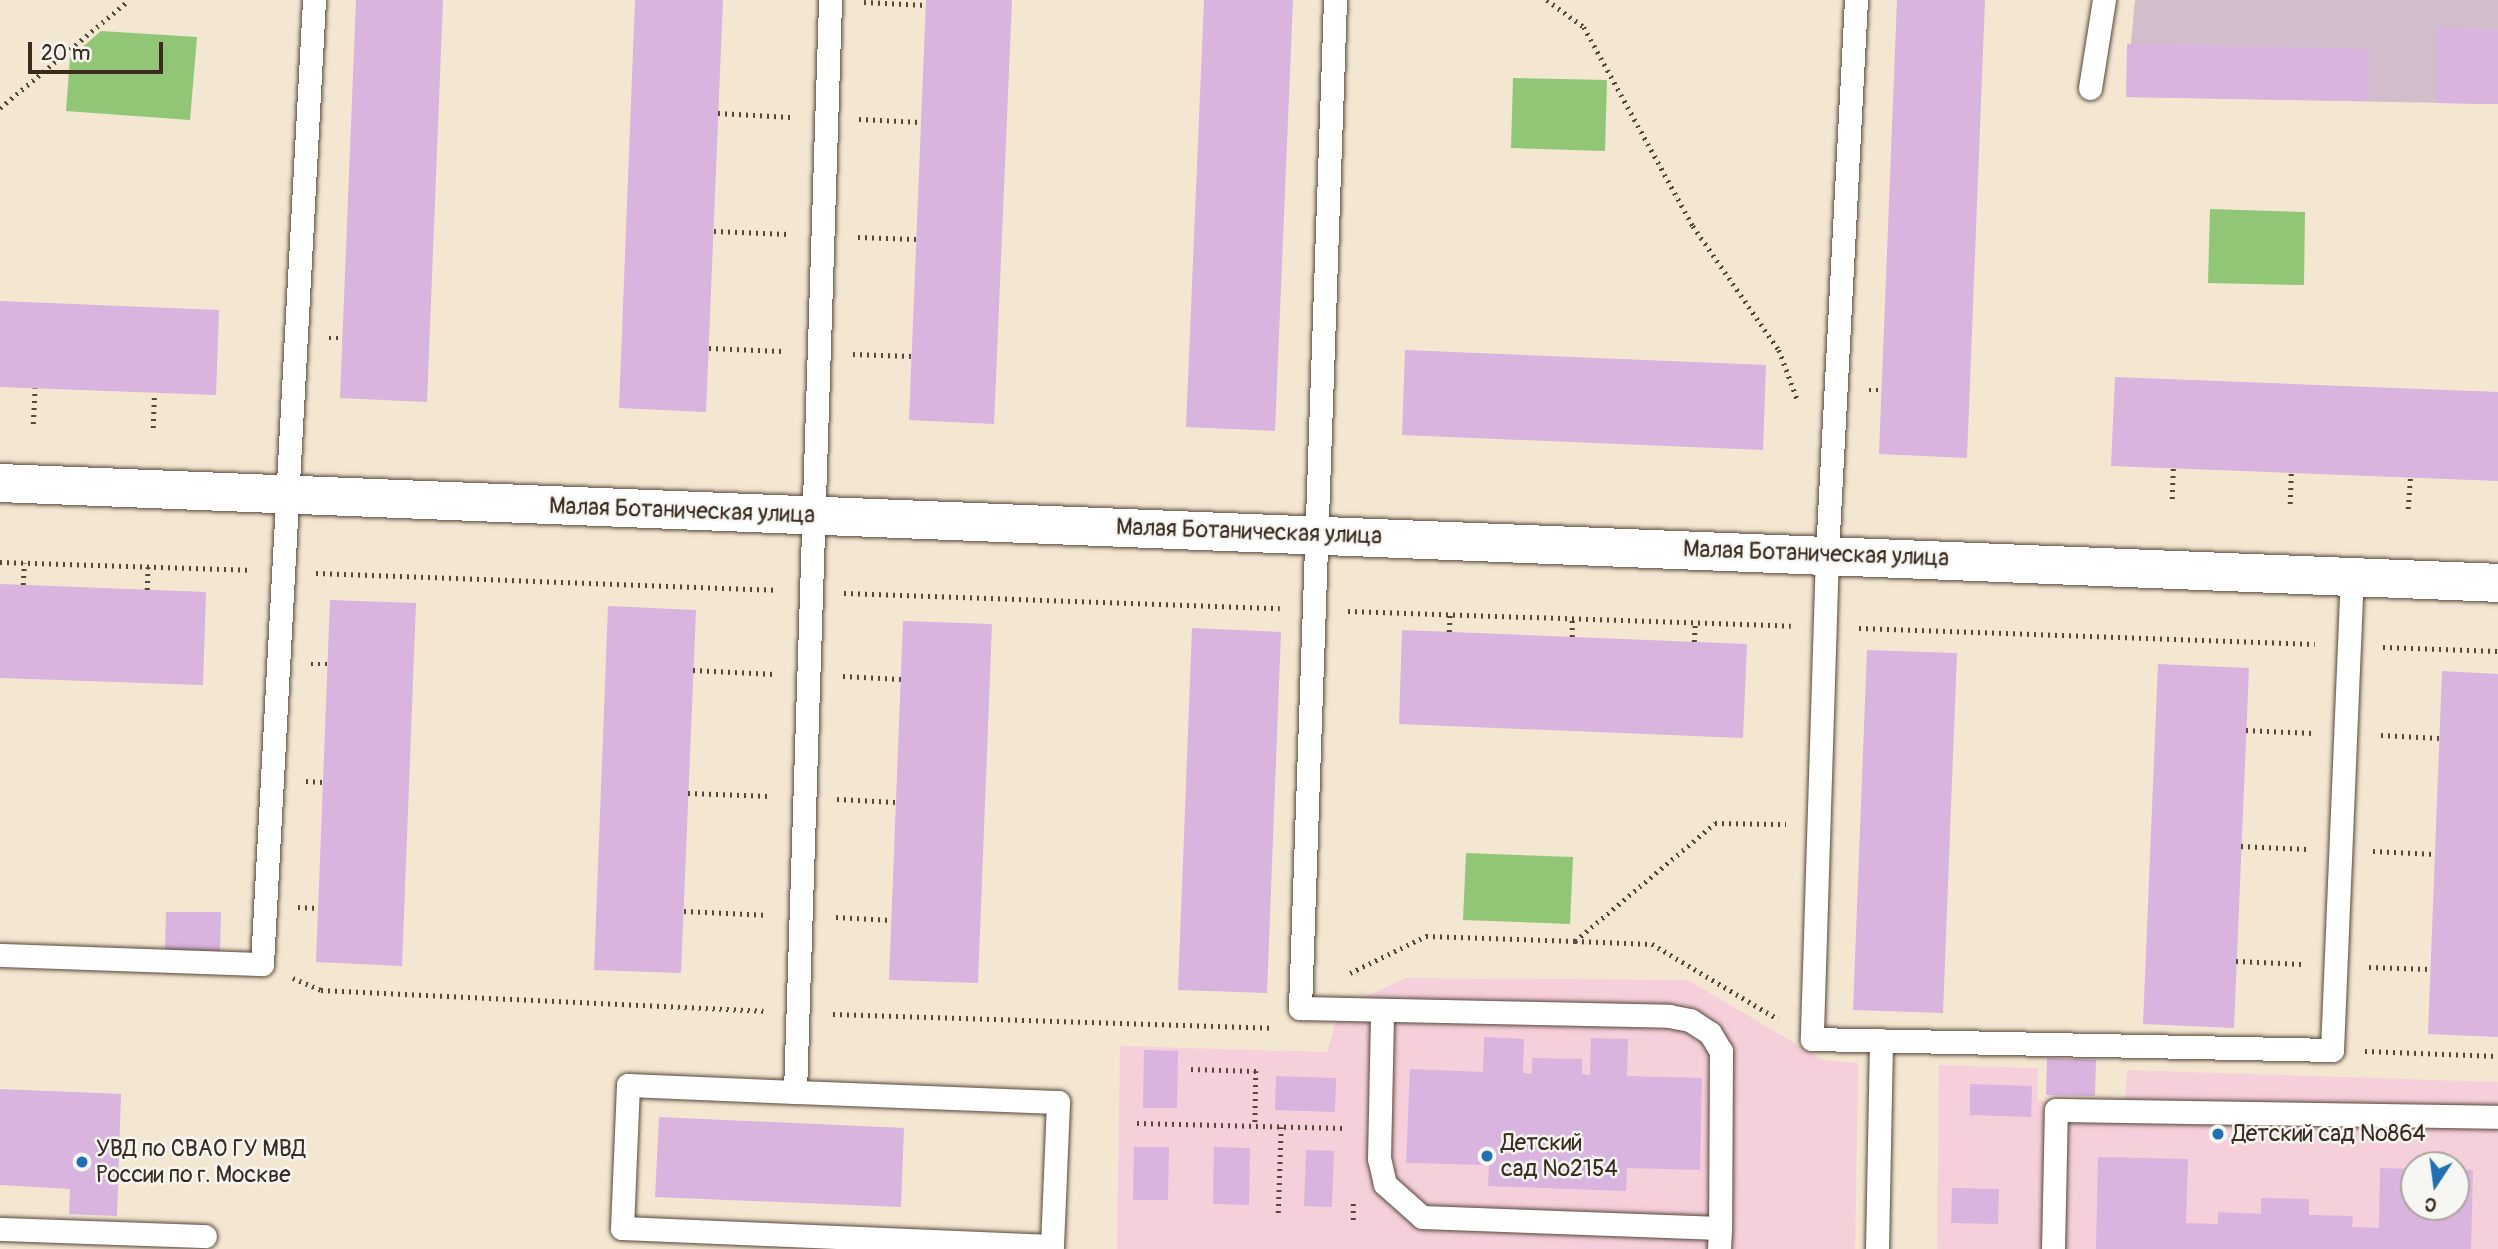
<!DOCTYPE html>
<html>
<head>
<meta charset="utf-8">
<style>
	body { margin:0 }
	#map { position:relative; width:2498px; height:1249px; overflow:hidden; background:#f3e7d2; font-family:Pangolin,sans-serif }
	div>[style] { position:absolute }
	.built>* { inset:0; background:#f5cfda }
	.industrial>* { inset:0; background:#d1bdcb }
	.green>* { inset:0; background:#91c677 }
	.building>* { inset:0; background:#d9b4de }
	.path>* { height:4.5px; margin-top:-2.25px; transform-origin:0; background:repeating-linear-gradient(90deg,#574639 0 2px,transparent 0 7px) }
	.roads { filter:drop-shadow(0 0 2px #574639) drop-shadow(0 0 2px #574639) }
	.service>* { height:23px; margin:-11.5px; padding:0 11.5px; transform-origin:11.5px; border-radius:11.5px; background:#fff }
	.minor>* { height:38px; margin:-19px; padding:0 19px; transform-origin:19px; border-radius:19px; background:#fff }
	.dots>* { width:19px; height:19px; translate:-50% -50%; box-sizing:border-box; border:4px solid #f6f6f2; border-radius:50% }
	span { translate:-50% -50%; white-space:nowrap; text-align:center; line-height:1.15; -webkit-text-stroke:5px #f6f6f2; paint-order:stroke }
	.street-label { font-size:23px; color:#3b2a1e }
	.poi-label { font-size:23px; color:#3b2a1e }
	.left { translate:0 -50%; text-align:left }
	.north { position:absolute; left:2400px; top:1151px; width:70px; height:70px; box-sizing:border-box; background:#f6f6f2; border:2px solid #aba49d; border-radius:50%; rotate:193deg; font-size:19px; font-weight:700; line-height:28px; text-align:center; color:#3b2a1e }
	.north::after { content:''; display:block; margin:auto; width:24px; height:32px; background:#1f6fb2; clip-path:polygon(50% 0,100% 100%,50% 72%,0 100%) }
	.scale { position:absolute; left:28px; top:42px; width:135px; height:32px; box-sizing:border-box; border:4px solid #3b2a1e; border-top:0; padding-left:9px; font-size:21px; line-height:24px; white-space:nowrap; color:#3b2a1e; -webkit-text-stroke:5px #f6f6f2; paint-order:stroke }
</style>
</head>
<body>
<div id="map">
	<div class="built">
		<i style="clip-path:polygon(1406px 978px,1688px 980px,1823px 1060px,1858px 1063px,1855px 1249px,1117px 1249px,1120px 1046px,1327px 1052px,1340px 1009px)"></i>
		<i style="clip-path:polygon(evenodd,1939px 1065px,2038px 1068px,2037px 1101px,2125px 1104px,2127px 1070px,2498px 1082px,2498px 1249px,1937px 1249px,1939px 1065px,2414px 1165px,2456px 1165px,2456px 1207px,2414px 1207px,2414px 1165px)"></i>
	</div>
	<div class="industrial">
		<i style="clip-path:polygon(2135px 0,2498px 0,2498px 104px,2126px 97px)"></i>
	</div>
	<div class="green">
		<i style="clip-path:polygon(101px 31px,197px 37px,190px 120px,66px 111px,70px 58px)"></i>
		<i style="clip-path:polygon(1513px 78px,1607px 80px,1605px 151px,1511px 148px)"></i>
		<i style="clip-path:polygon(2210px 209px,2305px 212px,2304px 285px,2208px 283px)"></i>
		<i style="clip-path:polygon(1466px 853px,1573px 857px,1570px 924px,1463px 920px)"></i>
	</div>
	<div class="building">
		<i style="clip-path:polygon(356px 0,443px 0,427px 402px,340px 398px)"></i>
		<i style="clip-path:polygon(635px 0,723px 0,706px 412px,619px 408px)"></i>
		<i style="clip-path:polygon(926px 0,1012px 0,994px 424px,909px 420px)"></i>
		<i style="clip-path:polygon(1204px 0,1293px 0,1275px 431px,1186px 427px)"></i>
		<i style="clip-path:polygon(1897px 0,1985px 0,1967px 458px,1879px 454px)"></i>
		<i style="clip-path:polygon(2437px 28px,2498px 30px,2498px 104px,2436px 103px)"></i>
		<i style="clip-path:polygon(2127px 44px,2369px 49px,2369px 101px,2126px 97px)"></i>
		<i style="clip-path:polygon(0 301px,219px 310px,216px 395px,0 387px)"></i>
		<i style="clip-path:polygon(1405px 350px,1766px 365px,1763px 450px,1402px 435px)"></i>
		<i style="clip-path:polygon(2115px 377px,2498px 392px,2498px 481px,2111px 466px)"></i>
		<i style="clip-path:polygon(0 584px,206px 592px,203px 685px,0 678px)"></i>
		<i style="clip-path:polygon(330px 600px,416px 603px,402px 966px,316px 962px)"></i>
		<i style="clip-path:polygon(608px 606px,696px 610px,681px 973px,594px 970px)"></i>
		<i style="clip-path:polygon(903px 621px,992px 624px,978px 983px,889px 980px)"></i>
		<i style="clip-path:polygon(1192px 628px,1281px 632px,1267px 993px,1178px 990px)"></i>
		<i style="clip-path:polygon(1402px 630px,1747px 644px,1743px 738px,1399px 724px)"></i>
		<i style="clip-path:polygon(1867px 650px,1957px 653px,1943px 1013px,1853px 1010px)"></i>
		<i style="clip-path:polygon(2158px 664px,2249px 668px,2234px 1028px,2143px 1024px)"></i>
		<i style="clip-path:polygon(2442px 671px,2498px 674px,2498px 1037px,2428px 1034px)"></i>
		<i style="clip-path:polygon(166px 912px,221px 912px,220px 952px,165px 952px)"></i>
		<i style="clip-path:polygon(1484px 1037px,1524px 1039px,1523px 1073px,1532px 1074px,1532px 1058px,1582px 1059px,1582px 1074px,1590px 1075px,1591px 1038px,1628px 1039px,1627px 1076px,1702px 1078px,1700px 1170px,1627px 1168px,1626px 1191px,1488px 1186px,1489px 1165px,1406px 1163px,1410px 1069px,1483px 1072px)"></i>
		<i style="clip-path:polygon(1144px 1050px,1178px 1051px,1177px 1108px,1143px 1108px)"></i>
		<i style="clip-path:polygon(2047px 1058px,2096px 1060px,2095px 1096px,2046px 1095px)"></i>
		<i style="clip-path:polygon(1276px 1076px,1336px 1078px,1335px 1112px,1275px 1110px)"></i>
		<i style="clip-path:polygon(1970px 1084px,2032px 1086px,2031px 1117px,1970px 1115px)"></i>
		<i style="clip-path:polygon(0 1089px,121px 1094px,117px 1216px,69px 1214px,70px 1189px,0 1185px)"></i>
		<i style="clip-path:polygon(659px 1117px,904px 1128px,901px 1207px,655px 1197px)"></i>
		<i style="clip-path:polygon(1134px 1147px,1169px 1147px,1168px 1200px,1133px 1200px)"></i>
		<i style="clip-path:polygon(1214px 1147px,1250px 1148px,1249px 1205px,1213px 1204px)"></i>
		<i style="clip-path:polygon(1306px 1150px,1334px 1151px,1332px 1207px,1304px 1206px)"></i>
		<i style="clip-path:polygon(2098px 1157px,2188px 1159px,2186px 1223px,2218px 1224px,2218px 1212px,2261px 1214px,2261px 1198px,2309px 1199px,2309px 1215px,2353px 1216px,2352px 1227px,2379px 1228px,2380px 1168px,2414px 1169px,2414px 1207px,2456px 1207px,2456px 1169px,2473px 1170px,2471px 1249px,2096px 1249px)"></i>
		<i style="clip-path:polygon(1952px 1188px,1999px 1189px,1998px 1224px,1951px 1223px)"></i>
	</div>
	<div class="path">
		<i style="left:1547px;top:0;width:46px;rotate:36.1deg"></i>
		<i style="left:1584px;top:27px;width:227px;rotate:61.3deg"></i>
		<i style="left:1693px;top:226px;width:151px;rotate:55.3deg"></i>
		<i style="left:1779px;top:350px;width:54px;rotate:69.6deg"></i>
		<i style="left:864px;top:2px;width:62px;rotate:2.8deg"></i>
		<i style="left:0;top:108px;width:168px;rotate:-39.9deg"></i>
		<i style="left:718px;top:113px;width:73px;rotate:3.1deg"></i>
		<i style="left:859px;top:119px;width:62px;rotate:2.8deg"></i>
		<i style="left:714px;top:231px;width:75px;rotate:2.3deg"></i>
		<i style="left:858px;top:237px;width:58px;rotate:2deg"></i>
		<i style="left:329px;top:338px;width:13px"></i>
		<i style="left:709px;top:348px;width:75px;rotate:2.3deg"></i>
		<i style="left:853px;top:354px;width:58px;rotate:2deg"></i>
		<i style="left:1869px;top:390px;width:13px"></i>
		<i style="left:33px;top:424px;width:36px;rotate:-87deg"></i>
		<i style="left:153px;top:428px;width:35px;rotate:-88deg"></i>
		<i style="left:2172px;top:499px;width:31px;rotate:-88deg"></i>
		<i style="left:2290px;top:504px;width:31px;rotate:-88deg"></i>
		<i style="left:2408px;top:509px;width:31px;rotate:-86deg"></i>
		<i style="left:0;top:562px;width:248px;rotate:1.8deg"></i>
		<i style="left:316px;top:573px;width:460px;rotate:2.1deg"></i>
		<i style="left:23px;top:585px;width:22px;rotate:-87deg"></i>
		<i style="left:147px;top:590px;width:23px;rotate:-88deg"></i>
		<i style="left:844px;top:593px;width:436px;rotate:2deg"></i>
		<i style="left:1348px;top:611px;width:443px;rotate:1.9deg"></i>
		<i style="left:1859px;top:628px;width:456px;rotate:2deg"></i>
		<i style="left:1449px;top:632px;width:17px;rotate:-87deg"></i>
		<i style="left:1572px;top:637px;width:18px;rotate:-90deg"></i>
		<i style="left:1694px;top:642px;width:18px;rotate:-87deg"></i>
		<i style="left:2383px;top:647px;width:115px;rotate:2deg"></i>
		<i style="left:311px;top:664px;width:17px"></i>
		<i style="left:693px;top:670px;width:81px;rotate:2.8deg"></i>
		<i style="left:843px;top:676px;width:58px;rotate:3deg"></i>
		<i style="left:2246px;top:730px;width:67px;rotate:2.6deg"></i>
		<i style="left:2381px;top:735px;width:58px;rotate:3deg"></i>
		<i style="left:306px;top:781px;width:17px;rotate:3deg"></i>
		<i style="left:688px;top:793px;width:81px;rotate:2.1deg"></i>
		<i style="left:837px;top:799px;width:59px;rotate:2.9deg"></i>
		<i style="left:2241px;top:846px;width:67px;rotate:2.6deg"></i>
		<i style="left:2373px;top:851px;width:62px;rotate:2.8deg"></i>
		<i style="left:298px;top:907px;width:20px;rotate:3deg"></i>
		<i style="left:684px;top:911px;width:84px;rotate:2.7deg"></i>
		<i style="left:836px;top:917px;width:55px;rotate:3.1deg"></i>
		<i style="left:1575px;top:941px;width:77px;rotate:2.2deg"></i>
		<i style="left:1652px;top:944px;width:147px;rotate:30.8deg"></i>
		<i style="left:2236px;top:961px;width:65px;rotate:2.6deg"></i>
		<i style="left:2369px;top:967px;width:62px;rotate:1.8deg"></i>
		<i style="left:1350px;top:973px;width:85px;rotate:-26deg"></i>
		<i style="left:1426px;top:936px;width:149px;rotate:1.9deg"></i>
		<i style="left:1575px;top:941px;width:183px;rotate:-40.1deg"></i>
		<i style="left:1715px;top:823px;width:71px;rotate:0.8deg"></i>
		<i style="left:293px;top:978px;width:30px;rotate:23deg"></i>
		<i style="left:321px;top:990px;width:443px;rotate:2.7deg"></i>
		<i style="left:833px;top:1014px;width:439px;rotate:1.8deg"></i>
		<i style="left:2365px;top:1051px;width:133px;rotate:2.2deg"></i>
		<i style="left:1191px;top:1069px;width:65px;rotate:1.8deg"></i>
		<i style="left:1256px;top:1071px;width:55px;rotate:91deg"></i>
		<i style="left:1137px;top:1123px;width:209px;rotate:1.4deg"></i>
		<i style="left:1278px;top:1213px;width:86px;rotate:-88deg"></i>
		<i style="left:1353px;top:1220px;width:19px;rotate:-90deg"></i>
	</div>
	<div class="roads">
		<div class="service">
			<i style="left:1335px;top:0;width:1009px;rotate:91.99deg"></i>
			<i style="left:1300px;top:1008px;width:369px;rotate:1.2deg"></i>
			<i style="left:1669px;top:1016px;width:21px;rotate:11deg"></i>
			<i style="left:1690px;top:1020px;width:24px;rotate:33deg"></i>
			<i style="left:1710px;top:1033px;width:21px;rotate:59deg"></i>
			<i style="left:1721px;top:1051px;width:177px;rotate:90.3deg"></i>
			<i style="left:1720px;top:1228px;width:298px;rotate:-177.9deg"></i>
			<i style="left:1422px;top:1217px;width:50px;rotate:-138.3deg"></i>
			<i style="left:1385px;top:1184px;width:26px;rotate:-103deg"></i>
			<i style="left:1379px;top:1159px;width:149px;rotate:-88.8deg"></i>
			<i style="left:1856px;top:0;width:555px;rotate:93deg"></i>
			<i style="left:1827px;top:554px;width:485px;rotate:91.8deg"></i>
			<i style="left:1812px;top:1039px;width:520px;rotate:1.21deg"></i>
			<i style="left:2332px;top:1050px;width:473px;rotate:-87.6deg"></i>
			<i style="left:2090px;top:88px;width:89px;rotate:-81deg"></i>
			<i style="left:0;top:955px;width:262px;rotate:2deg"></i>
			<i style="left:262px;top:964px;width:965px;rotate:-86.91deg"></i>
			<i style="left:795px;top:1092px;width:167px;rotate:-177.6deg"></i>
			<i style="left:628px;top:1085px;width:143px;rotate:92.4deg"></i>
			<i style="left:622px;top:1228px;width:430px;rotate:2.4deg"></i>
			<i style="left:1052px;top:1246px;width:144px;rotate:-87.6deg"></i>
			<i style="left:1058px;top:1102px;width:263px;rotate:-177.8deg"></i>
			<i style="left:795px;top:1092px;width:1093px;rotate:-88.16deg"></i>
			<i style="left:0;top:1229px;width:205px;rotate:2deg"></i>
			<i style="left:1719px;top:1249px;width:21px;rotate:-87deg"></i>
			<i style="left:1877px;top:1249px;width:209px;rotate:-88.9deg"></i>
			<i style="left:2053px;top:1249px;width:139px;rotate:-88.8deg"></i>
			<i style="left:2056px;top:1110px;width:442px;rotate:0.9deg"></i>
		</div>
		<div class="minor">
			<i style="left:0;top:483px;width:2500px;rotate:2.29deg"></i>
		</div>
	</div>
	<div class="dots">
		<i style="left:2218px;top:1134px;background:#1f6fb2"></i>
		<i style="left:1487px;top:1156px;background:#1f6fb2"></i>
		<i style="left:82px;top:1162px;background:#1f6fb2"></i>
	</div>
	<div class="street-label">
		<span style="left:682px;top:511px;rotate:2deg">Малая Ботаническая улица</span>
		<span style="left:1249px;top:532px;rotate:2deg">Малая Ботаническая улица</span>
		<span style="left:1816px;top:554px;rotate:2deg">Малая Ботаническая улица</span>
	</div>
	<div class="poi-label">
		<span class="left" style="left:2232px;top:1134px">Детский сад №864</span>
		<span class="left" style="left:1501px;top:1156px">Детский<br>сад №2154</span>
		<span class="left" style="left:96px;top:1162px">УВД по СВАО ГУ МВД<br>России по г. Москве</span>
	</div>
	<div class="north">С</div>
	<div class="scale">20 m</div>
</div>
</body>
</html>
